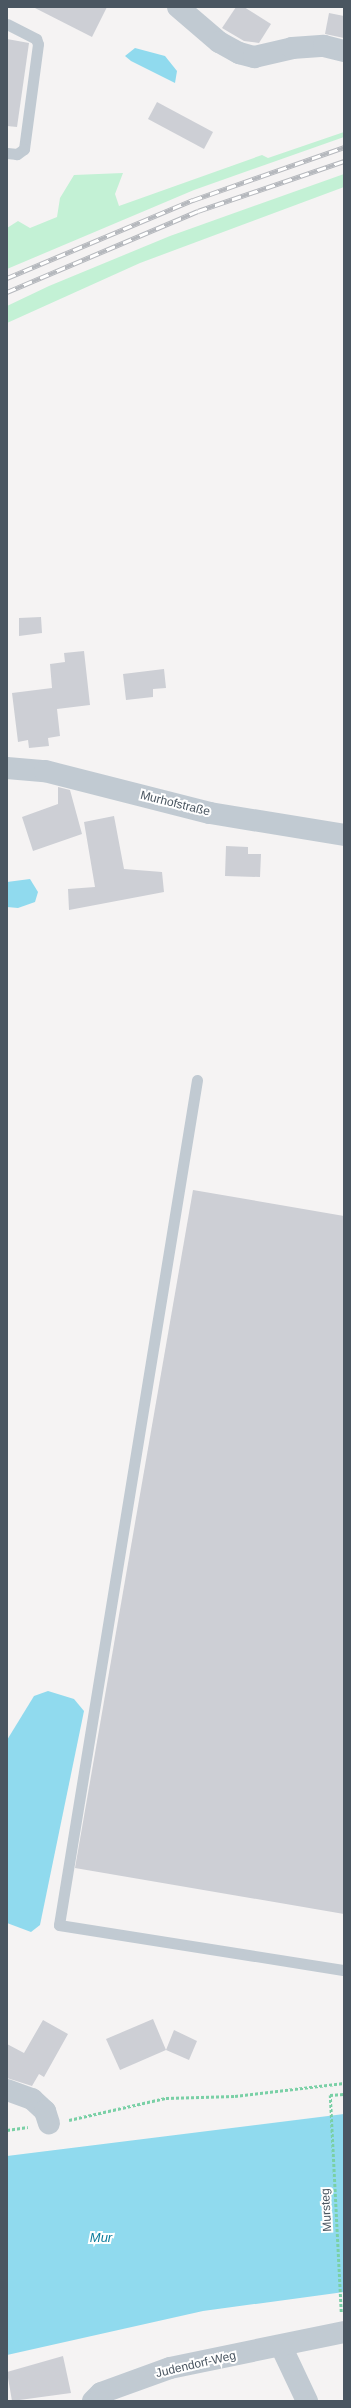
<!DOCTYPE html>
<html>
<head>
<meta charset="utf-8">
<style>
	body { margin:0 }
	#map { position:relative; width:351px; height:2408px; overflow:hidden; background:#f5f3f3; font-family:Helvetica,sans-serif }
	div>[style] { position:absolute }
	.green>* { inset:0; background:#c3f1d5 }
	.water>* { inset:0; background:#90daee }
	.building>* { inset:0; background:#cdcfd5 }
	.path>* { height:2.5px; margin-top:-1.25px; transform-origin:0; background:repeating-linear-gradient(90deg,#7ad0a6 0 3px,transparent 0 5px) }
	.lane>* { height:11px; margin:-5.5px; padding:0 5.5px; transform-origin:5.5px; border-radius:5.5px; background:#c1cad2 }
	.street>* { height:22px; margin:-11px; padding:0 11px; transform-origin:11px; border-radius:11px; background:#c1cad2 }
	.rail>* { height:4.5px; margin-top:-2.25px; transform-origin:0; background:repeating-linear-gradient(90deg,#fff 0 9px,#b5b8bd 0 18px); box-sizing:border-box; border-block:1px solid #b5b8bd }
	span { translate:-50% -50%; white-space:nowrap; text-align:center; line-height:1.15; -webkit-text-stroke:4px #fff; paint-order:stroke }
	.street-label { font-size:12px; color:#4a5661 }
	.water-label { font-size:13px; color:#0c7c9b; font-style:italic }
	.frame { position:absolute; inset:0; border:8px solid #4a5661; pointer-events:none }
</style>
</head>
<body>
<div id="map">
	<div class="green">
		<i style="clip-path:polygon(344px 132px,344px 137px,194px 190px,7px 269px,7px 228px,18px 221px,30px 228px,57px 217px,60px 198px,74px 175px,123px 173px,115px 194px,119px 206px,262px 155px,268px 158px)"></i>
		<i style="clip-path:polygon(344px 174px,344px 187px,140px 263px,7px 323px,7px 306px,49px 286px,170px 236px)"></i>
	</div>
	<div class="water">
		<i style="clip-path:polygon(135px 48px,165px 56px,177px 71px,175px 83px,131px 61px,125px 56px)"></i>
		<i style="clip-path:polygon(30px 879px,38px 892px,35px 902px,18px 908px,7px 907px,7px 882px)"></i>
		<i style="clip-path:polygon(48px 1691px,74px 1699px,84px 1711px,40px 1925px,31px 1932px,7px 1923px,7px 1740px,34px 1696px)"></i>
		<i style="clip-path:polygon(344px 2114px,344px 2292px,203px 2311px,7px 2355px,7px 2156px)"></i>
	</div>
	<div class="building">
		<i style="clip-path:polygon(33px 7px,107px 7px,92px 37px)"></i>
		<i style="clip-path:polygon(236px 7px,244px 7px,271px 24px,259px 43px,244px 41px,222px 28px)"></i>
		<i style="clip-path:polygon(329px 13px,344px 16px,344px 38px,325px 34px)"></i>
		<i style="clip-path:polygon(7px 39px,29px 43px,17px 127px,7px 126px)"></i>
		<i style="clip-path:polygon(157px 102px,213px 132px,204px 149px,148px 119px)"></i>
		<i style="clip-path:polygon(41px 617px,42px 633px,19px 636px,19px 618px)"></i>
		<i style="clip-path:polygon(84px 651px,90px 705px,57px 709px,60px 736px,48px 738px,49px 746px,29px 748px,28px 740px,18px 742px,12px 693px,52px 688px,50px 664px,65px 662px,64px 653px)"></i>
		<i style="clip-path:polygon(164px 669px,166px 688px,153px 689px,153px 697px,126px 700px,123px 674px)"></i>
		<i style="clip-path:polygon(58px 787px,70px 790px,82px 834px,33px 851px,22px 817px,58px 804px)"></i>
		<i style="clip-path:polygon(114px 816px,124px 869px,162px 872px,164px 892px,69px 910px,68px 889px,95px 887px,84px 822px)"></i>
		<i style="clip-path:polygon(226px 846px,248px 847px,248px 854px,261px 854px,260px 877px,225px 876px)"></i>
		<i style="clip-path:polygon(193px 1190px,344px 1216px,344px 1914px,75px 1868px)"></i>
		<i style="clip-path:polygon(153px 2019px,166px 2050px,120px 2070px,106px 2039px)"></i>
		<i style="clip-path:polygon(43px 2020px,68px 2034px,44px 2077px,39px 2074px,32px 2086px,7px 2078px,7px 2044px,24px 2053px)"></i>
		<i style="clip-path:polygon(174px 2030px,197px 2041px,189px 2060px,166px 2050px)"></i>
		<i style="clip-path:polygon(63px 2356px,71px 2393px,12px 2401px,7px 2372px)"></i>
	</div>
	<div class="path">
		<i style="left:69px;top:2120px;width:99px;rotate:-12.8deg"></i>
		<i style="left:166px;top:2098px;width:69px;rotate:-1.7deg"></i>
		<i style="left:235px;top:2096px;width:110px;rotate:-6.8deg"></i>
		<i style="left:7px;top:2130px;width:21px;rotate:-8deg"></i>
		<i style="left:341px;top:2312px;width:217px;rotate:-92.9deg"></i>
		<i style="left:330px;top:2095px;width:14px;rotate:-4deg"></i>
	</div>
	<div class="lane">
		<i style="left:7px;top:24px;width:33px;rotate:27deg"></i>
		<i style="left:36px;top:39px;width:5px;rotate:68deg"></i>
		<i style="left:38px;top:44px;width:106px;rotate:97.6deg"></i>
		<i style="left:24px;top:149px;width:9px;rotate:144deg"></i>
		<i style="left:17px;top:154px;width:10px;rotate:-174deg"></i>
		<i style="left:197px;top:1080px;width:856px;rotate:99.28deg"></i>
		<i style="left:59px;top:1925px;width:289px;rotate:9deg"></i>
	</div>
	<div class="street">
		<i style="left:178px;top:7px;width:54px;rotate:40.5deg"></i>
		<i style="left:219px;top:42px;width:23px;rotate:29deg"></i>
		<i style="left:239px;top:53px;width:16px;rotate:15deg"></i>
		<i style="left:254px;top:57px;width:39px;rotate:-13deg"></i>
		<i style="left:292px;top:48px;width:32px;rotate:-4deg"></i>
		<i style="left:324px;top:46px;width:21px;rotate:14deg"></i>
		<i style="left:7px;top:768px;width:38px;rotate:5deg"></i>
		<i style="left:45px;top:771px;width:170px;rotate:14.3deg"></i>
		<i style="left:210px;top:813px;width:136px;rotate:9.3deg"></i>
		<i style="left:7px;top:2090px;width:27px;rotate:20deg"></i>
		<i style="left:32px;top:2099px;width:18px;rotate:43deg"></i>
		<i style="left:45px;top:2111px;width:13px;rotate:72deg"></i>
		<i style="left:281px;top:2346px;width:61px;rotate:64.7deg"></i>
		<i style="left:93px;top:2401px;width:11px;rotate:-45deg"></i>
		<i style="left:101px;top:2393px;width:73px;rotate:-19.9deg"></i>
		<i style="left:170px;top:2368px;width:178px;rotate:-11.7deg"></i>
	</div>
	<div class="rail">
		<i style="left:7px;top:278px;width:202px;rotate:-22.8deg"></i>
		<i style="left:193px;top:200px;width:160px;rotate:-19.3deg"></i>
		<i style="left:7px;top:292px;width:207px;rotate:-23deg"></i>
		<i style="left:198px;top:211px;width:154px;rotate:-18.9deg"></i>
	</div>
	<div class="street-label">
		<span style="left:175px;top:804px;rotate:14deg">Murhofstraße</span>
		<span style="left:327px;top:2210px;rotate:-93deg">Mursteg</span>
		<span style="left:196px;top:2365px;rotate:-13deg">Judendorf-Weg</span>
	</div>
	<div class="water-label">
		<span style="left:101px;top:2238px">Mur</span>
	</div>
	<div class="frame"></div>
</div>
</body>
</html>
